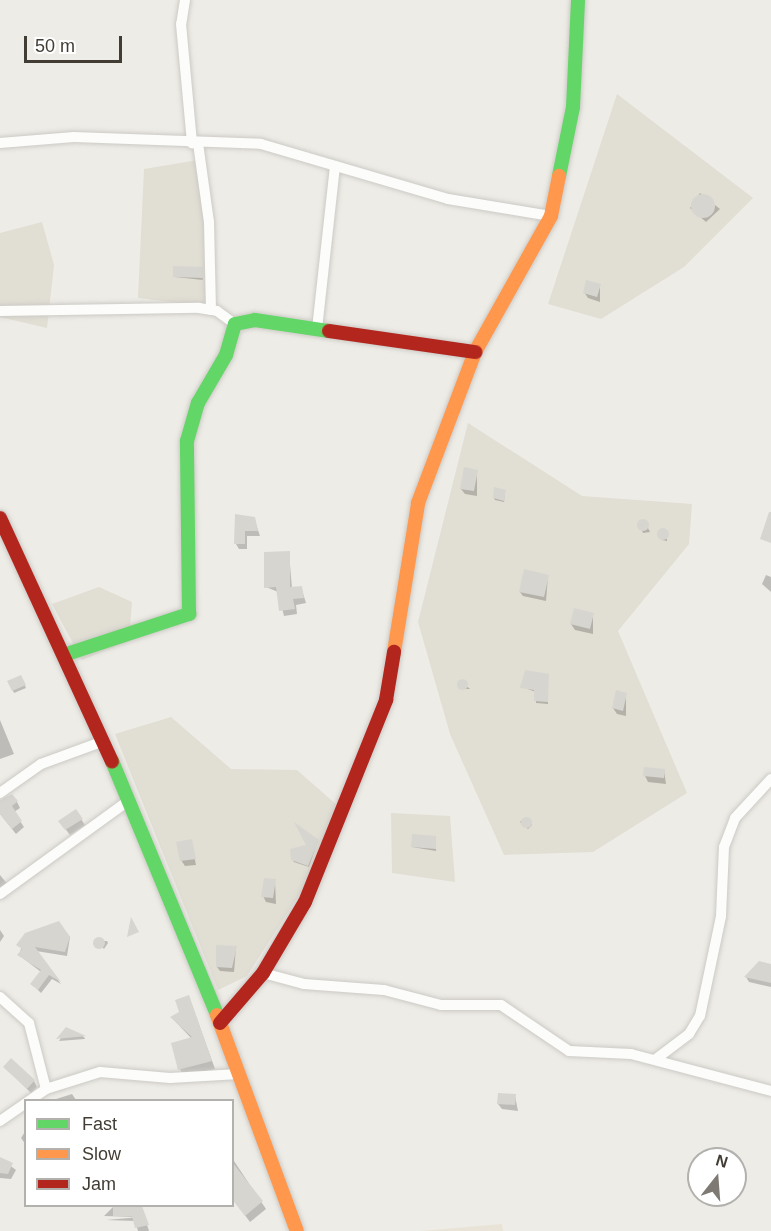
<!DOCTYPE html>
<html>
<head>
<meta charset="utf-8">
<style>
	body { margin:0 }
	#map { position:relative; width:771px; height:1231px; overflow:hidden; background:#eeece7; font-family:Helvetica,sans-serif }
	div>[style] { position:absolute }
	.residential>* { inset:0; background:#e1ded4 }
	.education>* { inset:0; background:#e8e3d6 }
	.shadow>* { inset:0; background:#0003 }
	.building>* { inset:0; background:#d7d5d0 }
	.round { border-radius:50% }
	.roads { filter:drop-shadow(0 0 2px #cccac5) drop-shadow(0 0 2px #cccac5) }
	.street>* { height:10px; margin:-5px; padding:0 5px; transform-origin:5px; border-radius:5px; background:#fcfcfb }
	.fast>* { height:14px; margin:-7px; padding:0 7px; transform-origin:7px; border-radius:7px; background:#63d668 }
	.slow>* { height:14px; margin:-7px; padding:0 7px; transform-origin:7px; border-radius:7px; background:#ff974d }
	.jam>* { height:14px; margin:-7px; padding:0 7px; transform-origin:7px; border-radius:7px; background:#b3261e }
	span { translate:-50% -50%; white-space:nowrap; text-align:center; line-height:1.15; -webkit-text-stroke:5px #fff; paint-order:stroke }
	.legend { position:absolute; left:24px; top:1099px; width:210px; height:108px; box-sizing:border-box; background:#fff; border:2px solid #b3b1ae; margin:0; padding:8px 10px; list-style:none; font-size:18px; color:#423d34 }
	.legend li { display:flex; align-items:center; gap:12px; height:30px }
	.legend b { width:30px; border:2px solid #b3b1ae }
	.north { position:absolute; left:687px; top:1147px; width:60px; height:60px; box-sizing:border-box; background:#fff; border:2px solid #b3b1ae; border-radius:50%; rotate:17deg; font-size:16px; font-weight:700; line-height:24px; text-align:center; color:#423d34 }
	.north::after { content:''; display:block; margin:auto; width:21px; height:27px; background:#7e7a73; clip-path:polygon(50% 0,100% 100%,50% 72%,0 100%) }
	.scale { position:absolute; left:24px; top:36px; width:98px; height:27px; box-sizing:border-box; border:3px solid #423d34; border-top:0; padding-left:8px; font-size:18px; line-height:21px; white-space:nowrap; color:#423d34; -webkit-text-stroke:4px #fff; paint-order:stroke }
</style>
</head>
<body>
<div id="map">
	<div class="residential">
		<i style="clip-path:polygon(617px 94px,753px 198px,684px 267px,601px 319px,548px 304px)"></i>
		<i style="clip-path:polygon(198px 160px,213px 307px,138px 298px,144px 169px)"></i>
		<i style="clip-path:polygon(42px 222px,54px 265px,47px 328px,0 317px,0 233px)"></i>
		<i style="clip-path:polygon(468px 423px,582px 496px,692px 504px,689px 544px,618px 631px,687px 793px,593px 852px,504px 855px,450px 734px,418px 622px)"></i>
		<i style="clip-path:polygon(99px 587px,132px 602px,129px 641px,82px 660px,52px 604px)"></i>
		<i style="clip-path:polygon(171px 717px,231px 769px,297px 770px,338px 806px,308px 881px,247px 976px,218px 990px,115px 734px)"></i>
		<i style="clip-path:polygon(391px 813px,450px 816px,455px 882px,392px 873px)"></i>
	</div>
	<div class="education">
		<i style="clip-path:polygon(502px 1224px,503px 1231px,421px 1231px)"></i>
	</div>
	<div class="shadow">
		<i style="clip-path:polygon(700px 193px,720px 209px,706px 222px,690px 208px)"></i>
		<i style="clip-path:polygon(202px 268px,203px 280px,175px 277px)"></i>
		<i style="clip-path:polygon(600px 285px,600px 302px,588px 298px,584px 292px)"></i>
		<i style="clip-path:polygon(477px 471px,477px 496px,465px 494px,461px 489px)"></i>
		<i style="clip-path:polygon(505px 491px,504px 502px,495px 500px,494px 498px)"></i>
		<i style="clip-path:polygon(254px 518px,260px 536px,247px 536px,247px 549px,239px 549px,236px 544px)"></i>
		<i style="clip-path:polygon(644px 521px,649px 530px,650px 532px,643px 533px,639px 523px)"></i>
		<i style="clip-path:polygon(667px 531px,667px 541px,662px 540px,659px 532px)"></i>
		<i style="clip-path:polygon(289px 553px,292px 588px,301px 587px,306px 603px,296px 605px,297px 614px,284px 616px,278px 592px,266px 587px)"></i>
		<i style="clip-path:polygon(766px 575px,771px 577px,771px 592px,762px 584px)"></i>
		<i style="clip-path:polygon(548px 576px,546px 601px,523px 596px,520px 592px)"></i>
		<i style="clip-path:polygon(593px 614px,593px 634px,575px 630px,571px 624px)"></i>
		<i style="clip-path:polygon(21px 676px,26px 688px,14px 693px,9px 682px)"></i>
		<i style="clip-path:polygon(548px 676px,548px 704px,536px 703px,536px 692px,522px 687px)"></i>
		<i style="clip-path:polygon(459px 682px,469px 688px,470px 689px,460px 689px)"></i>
		<i style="clip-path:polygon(626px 694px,626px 716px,617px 714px,613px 708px)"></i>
		<i style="clip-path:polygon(0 720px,14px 754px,0 759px)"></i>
		<i style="clip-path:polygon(664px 770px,666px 784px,648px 782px,645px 776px)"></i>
		<i style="clip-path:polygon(0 802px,17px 802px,20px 808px,14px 812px,24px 827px,16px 834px,0 814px)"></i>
		<i style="clip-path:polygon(525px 818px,532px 825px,528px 829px,520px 822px)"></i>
		<i style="clip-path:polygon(81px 819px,85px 825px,70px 835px,64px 827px)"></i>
		<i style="clip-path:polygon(435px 838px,436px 851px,412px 847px)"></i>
		<i style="clip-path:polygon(191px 841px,196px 865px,185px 866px,181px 860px)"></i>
		<i style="clip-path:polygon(318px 841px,309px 867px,294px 862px,292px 859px)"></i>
		<i style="clip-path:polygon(0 875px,9px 886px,0 891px)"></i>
		<i style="clip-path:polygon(275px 881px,276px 904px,266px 902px,263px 896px)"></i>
		<i style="clip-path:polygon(59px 923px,70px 937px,67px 956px,36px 951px,61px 984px,52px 979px,41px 993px,32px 984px,41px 972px,19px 955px,26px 934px)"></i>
		<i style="clip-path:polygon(0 930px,4px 936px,0 942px)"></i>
		<i style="clip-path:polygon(96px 941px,107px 941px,108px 943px,104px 949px)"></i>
		<i style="clip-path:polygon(236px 947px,234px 972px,220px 971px,217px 967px)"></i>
		<i style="clip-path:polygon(771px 965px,771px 987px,749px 982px,746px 977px)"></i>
		<i style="clip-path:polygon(192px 1005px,215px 1069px,184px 1077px,180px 1069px,191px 1038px,172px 1018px)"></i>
		<i style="clip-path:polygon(67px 1029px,84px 1037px,85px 1039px,59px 1041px)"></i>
		<i style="clip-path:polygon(5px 1067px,34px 1081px,37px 1087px,31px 1093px)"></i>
		<i style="clip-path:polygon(72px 1094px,76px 1100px,53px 1100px)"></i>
		<i style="clip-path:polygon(515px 1096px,518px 1111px,502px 1109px,498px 1104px)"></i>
		<i style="clip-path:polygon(26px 1130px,26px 1145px,21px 1138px)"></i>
		<i style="clip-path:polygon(0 1158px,16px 1170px,11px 1179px,0 1178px)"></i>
		<i style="clip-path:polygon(232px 1158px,266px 1209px,250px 1222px,232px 1198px)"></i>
		<i style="clip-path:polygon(114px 1206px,141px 1206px,149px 1231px,138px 1231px,135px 1221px,106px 1220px,140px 1217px,104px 1216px)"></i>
	</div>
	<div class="building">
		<i class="round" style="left:691px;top:194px;width:24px;height:24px"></i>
		<i style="clip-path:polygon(173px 266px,203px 267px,203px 278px,173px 277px)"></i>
		<i style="clip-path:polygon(586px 280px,601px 284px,597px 297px,583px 293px)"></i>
		<i style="clip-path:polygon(464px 467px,478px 470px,474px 491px,460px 489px)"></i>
		<i style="clip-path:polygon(494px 487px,506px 490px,504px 501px,493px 498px)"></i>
		<i style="clip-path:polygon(769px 512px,771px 512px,771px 543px,760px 539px)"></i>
		<i style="clip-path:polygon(235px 514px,255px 517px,258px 531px,245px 531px,245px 544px,234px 544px)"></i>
		<i class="round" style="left:637px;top:519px;width:12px;height:12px"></i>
		<i class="round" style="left:657px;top:528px;width:12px;height:12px"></i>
		<i style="clip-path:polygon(290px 551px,290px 587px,302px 586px,304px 598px,293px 599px,295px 609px,279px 611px,276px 587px,264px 588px,264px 552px)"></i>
		<i style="clip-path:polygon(524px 569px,549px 575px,544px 597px,519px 592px)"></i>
		<i style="clip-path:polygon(574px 608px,594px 613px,590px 629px,570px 624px)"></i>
		<i style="clip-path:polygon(525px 670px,549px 674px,548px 702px,534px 701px,534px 690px,520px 688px)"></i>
		<i style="clip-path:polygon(21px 675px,26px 685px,12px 691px,7px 681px)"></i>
		<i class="round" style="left:456.5px;top:678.5px;width:11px;height:11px"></i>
		<i style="clip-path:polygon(616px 690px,627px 693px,623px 711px,612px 708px)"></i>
		<i style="clip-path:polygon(644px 767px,665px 769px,664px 778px,643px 776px)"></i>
		<i style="clip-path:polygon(12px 794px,18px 801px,12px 806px,22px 821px,12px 829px,0 814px,0 800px)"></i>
		<i style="clip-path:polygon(76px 809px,83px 819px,65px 830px,58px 821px)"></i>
		<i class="round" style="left:520.5px;top:816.5px;width:11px;height:11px"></i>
		<i style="clip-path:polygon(294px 822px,319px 840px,308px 866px,291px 860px,290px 849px,306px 845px)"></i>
		<i style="clip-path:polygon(412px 834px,436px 836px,436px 849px,411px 847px)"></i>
		<i style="clip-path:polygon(192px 839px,196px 859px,180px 861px,176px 842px)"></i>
		<i style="clip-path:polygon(264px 878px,276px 879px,273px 898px,261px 897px)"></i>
		<i style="clip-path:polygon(131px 917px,139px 932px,127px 937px)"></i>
		<i style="clip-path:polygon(59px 921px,70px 937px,65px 952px,35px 947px,61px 982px,49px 975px,38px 990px,30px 984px,41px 970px,17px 955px,22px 949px,16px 945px,25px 933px)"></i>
		<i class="round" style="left:93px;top:937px;width:12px;height:12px"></i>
		<i style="clip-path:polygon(216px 945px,237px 946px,232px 968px,216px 967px)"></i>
		<i style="clip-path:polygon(759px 961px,771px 964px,771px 983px,744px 977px)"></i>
		<i style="clip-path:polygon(189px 995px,212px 1061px,178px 1070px,171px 1043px,192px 1037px,170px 1017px,179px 1012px,175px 1000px)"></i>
		<i style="clip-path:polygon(66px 1027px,86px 1036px,56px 1039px)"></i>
		<i style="clip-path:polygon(11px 1058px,35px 1080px,27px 1089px,3px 1067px)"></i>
		<i style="clip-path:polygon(498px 1093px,516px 1094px,515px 1105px,497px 1104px)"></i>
		<i style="clip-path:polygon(0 1157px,13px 1163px,8px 1174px,0 1173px)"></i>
		<i style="clip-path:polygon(232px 1162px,263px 1201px,245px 1216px,232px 1199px)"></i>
		<i style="clip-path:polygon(113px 1206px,142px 1206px,149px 1225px,135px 1228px,132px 1216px,113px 1216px)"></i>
	</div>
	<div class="roads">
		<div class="street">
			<i style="left:185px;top:0;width:24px;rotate:99deg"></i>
			<i style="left:181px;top:24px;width:120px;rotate:84.7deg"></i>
			<i style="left:0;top:143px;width:74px;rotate:-4.6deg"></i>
			<i style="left:74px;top:137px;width:187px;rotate:2.1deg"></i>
			<i style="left:261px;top:144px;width:195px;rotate:16.4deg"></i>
			<i style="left:448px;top:199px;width:104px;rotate:9.4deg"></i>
			<i style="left:198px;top:143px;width:80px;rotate:82.1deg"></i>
			<i style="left:209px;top:222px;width:88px;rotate:88.7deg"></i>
			<i style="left:0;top:311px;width:199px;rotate:-0.9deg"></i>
			<i style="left:199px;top:308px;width:18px;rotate:9deg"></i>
			<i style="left:217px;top:311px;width:22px;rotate:36deg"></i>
			<i style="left:317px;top:329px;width:164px;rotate:-83.7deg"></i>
			<i style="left:0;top:793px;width:50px;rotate:-35.3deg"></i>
			<i style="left:41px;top:764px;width:67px;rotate:-20.1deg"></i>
			<i style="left:0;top:894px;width:158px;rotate:-36deg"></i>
			<i style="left:263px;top:973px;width:42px;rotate:15deg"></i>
			<i style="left:304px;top:984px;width:80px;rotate:4.3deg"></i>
			<i style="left:384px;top:990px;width:59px;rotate:14.7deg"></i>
			<i style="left:441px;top:1005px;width:60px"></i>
			<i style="left:501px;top:1005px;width:82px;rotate:34.1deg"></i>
			<i style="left:569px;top:1051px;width:62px;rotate:2.8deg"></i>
			<i style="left:631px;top:1054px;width:145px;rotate:14.8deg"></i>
			<i style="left:0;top:997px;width:39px;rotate:42deg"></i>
			<i style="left:29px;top:1023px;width:68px;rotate:75.6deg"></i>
			<i style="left:656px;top:1059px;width:41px;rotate:-37.1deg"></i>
			<i style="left:689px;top:1034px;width:21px;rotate:-59deg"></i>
			<i style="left:700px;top:1016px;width:102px;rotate:-78.1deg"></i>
			<i style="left:721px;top:916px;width:69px;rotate:-87.5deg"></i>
			<i style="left:724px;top:847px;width:31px;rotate:-69deg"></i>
			<i style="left:735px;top:818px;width:53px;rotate:-47.3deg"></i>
			<i style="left:0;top:1121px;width:56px;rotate:-34.8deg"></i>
			<i style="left:46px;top:1089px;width:57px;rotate:-17.5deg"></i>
			<i style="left:100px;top:1072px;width:70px;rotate:4.9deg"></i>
			<i style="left:170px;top:1078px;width:69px;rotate:-3.3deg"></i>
		</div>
		<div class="fast">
			<i style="left:559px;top:176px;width:70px;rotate:-78.5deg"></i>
			<i style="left:573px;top:107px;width:107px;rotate:-87.3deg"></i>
			<i style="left:64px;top:655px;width:132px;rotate:-18.2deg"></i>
			<i style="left:189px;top:614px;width:173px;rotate:-90.7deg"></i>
			<i style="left:187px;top:441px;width:40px;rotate:-74deg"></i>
			<i style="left:198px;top:403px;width:56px;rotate:-59.7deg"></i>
			<i style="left:226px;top:355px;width:32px;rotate:-74deg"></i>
			<i style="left:235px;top:324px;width:20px;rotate:-11deg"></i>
			<i style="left:255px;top:320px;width:75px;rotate:8.5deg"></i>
			<i style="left:112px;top:761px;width:275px;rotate:67.5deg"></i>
		</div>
		<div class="slow">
			<i style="left:394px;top:652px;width:151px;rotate:-80.8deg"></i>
			<i style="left:418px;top:503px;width:161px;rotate:-69.3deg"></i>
			<i style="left:475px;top:352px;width:156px;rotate:-60.8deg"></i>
			<i style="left:551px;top:216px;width:41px;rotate:-78.7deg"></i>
			<i style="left:217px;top:1015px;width:230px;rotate:69.7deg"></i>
		</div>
		<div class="jam">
			<i style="left:329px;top:331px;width:148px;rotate:8.2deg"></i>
			<i style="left:0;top:518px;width:268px;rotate:65.3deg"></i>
			<i style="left:220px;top:1023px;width:66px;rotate:-49.3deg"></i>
			<i style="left:263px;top:973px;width:82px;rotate:-59.4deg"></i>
			<i style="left:305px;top:902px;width:218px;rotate:-68.1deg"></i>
			<i style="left:386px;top:700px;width:49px;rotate:-80.5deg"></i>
		</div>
	</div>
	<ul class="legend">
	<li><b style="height:8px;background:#63d668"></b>Fast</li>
	<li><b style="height:8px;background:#ff974d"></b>Slow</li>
	<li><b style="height:8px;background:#b3261e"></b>Jam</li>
	</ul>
	<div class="north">N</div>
	<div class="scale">50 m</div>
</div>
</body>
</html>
